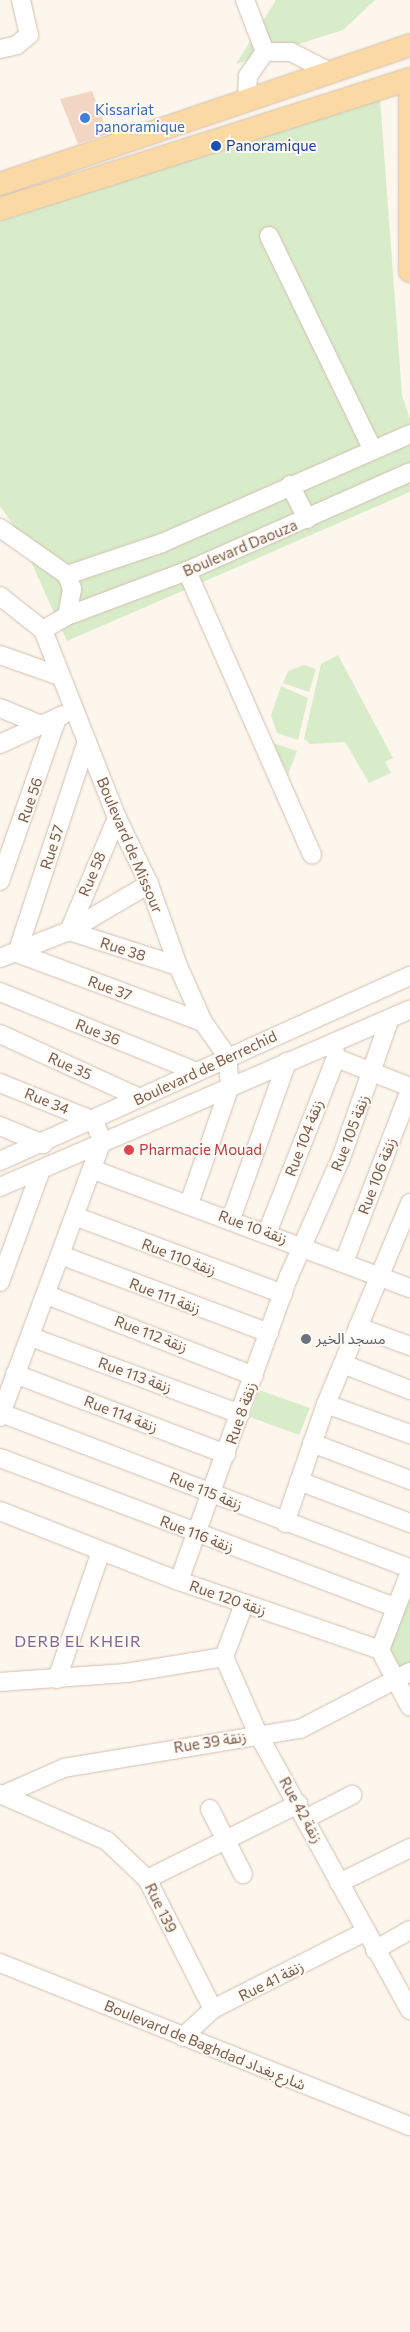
<!DOCTYPE html>
<html>
<head>
<meta charset="utf-8">
<style>
	body { margin:0 }
	#map { position:relative; width:410px; height:2332px; overflow:hidden; background:#fdf6ec; font-family:Commissioner,"Noto Sans Arabic",sans-serif }
	div>[style] { position:absolute }
	.green>* { inset:0; background:#d8ecc9 }
	.building>* { inset:0; background:#f3d5c3 }
	.roads { filter:drop-shadow(0 0 1px #d1beb0) drop-shadow(0 0 1px #d1beb0) }
	.minor>* { height:18px; margin:-9px; padding:0 9px; transform-origin:9px; border-radius:9px; background:#fff }
	.major>* { height:22px; margin:-11px; padding:0 11px; transform-origin:11px; border-radius:11px; background:#fbd9a5 }
	.dots>* { width:14px; height:14px; translate:-50% -50%; box-sizing:border-box; border:2px solid #fffaf3; border-radius:50% }
	span { translate:-50% -50%; white-space:nowrap; text-align:center; line-height:1.15; -webkit-text-stroke:4px #fffaf3; paint-order:stroke }
	.shop-label { font-size:15px; color:#366cbe }
	.left { translate:0 -50%; text-align:left }
	.transit-label { font-size:15px; color:#164399 }
	.street-label { font-size:15px; color:#7a5c4d }
	.health-label { font-size:15px; color:#be3a42 }
	.worship-label { font-size:15px; color:#5b616d }
	.neighbourhood-label { font-size:16px; color:#846695; letter-spacing:1px }
</style>
</head>
<body>
<div id="map">
	<div class="green">
		<i style="clip-path:polygon(276px 0,375px 0,343px 30px,236px 64px)"></i>
		<i style="clip-path:polygon(380px 99px,402px 395px,410px 419px,410px 492px,67px 641px,16px 529px,0 506px,0 221px)"></i>
		<i style="clip-path:polygon(338px 655px,393px 758px,385px 762px,391px 773px,369px 783px,345px 742px,310px 744px,304px 739px,321px 664px)"></i>
		<i style="clip-path:polygon(304px 665px,316px 669px,309px 692px,283px 683px,288px 671px)"></i>
		<i style="clip-path:polygon(281px 686px,308px 698px,298px 740px,277px 733px,271px 715px)"></i>
		<i style="clip-path:polygon(273px 743px,297px 751px,288px 775px)"></i>
		<i style="clip-path:polygon(259px 1390px,310px 1408px,299px 1435px,250px 1417px)"></i>
		<i style="clip-path:polygon(410px 1591px,410px 1669px,399px 1674px,386px 1647px)"></i>
	</div>
	<div class="building">
		<i style="clip-path:polygon(92px 91px,108px 134px,78px 144px,60px 99px)"></i>
	</div>
	<div class="roads">
		<div class="minor">
			<i style="left:245px;top:0;width:56px;rotate:69deg"></i>
			<i style="left:0;top:49px;width:17px;rotate:-13deg"></i>
			<i style="left:17px;top:45px;width:16px;rotate:-40deg"></i>
			<i style="left:29px;top:35px;width:36px;rotate:-103deg"></i>
			<i style="left:247px;top:101px;width:25px;rotate:-88deg"></i>
			<i style="left:248px;top:76px;width:29px;rotate:-55deg"></i>
			<i style="left:265px;top:52px;width:26px"></i>
			<i style="left:291px;top:52px;width:46px;rotate:27.1deg"></i>
			<i style="left:269px;top:236px;width:238px;rotate:64.1deg"></i>
			<i style="left:290px;top:485px;width:38px;rotate:63deg"></i>
			<i style="left:0;top:528px;width:82px;rotate:35deg"></i>
			<i style="left:67px;top:575px;width:15px;rotate:70deg"></i>
			<i style="left:72px;top:589px;width:27px;rotate:100deg"></i>
			<i style="left:67px;top:616px;width:28px;rotate:150deg"></i>
			<i style="left:43px;top:630px;width:55px;rotate:-141.7deg"></i>
			<i style="left:187px;top:571px;width:310px;rotate:66.2deg"></i>
			<i style="left:67px;top:575px;width:100px;rotate:-18.6deg"></i>
			<i style="left:162px;top:543px;width:271px;rotate:-23.7deg"></i>
			<i style="left:67px;top:616px;width:128px;rotate:-20.6deg"></i>
			<i style="left:187px;top:571px;width:244px;rotate:-23.9deg"></i>
			<i style="left:43px;top:630px;width:202px;rotate:68.5deg"></i>
			<i style="left:117px;top:818px;width:73px;rotate:64.1deg"></i>
			<i style="left:149px;top:884px;width:87px;rotate:70.5deg"></i>
			<i style="left:178px;top:966px;width:61px;rotate:65.9deg"></i>
			<i style="left:203px;top:1022px;width:42px;rotate:54.8deg"></i>
			<i style="left:227px;top:1056px;width:30px;rotate:84deg"></i>
			<i style="left:230px;top:1086px;width:125px;rotate:109.2deg"></i>
			<i style="left:0;top:655px;width:64px;rotate:19.3deg"></i>
			<i style="left:0;top:708px;width:44px;rotate:22.5deg"></i>
			<i style="left:87px;top:741px;width:223px;rotate:108.3deg"></i>
			<i style="left:17px;top:953px;width:198px;rotate:20.4deg"></i>
			<i style="left:0;top:744px;width:69px;rotate:-24.7deg"></i>
			<i style="left:117px;top:818px;width:123px;rotate:113deg"></i>
			<i style="left:69px;top:931px;width:114px;rotate:17.8deg"></i>
			<i style="left:0;top:881px;width:173px;rotate:-70.7deg"></i>
			<i style="left:0;top:958px;width:74px;rotate:-21.4deg"></i>
			<i style="left:69px;top:931px;width:93px;rotate:-30.4deg"></i>
			<i style="left:0;top:992px;width:210px;rotate:22.1deg"></i>
			<i style="left:0;top:1034px;width:154px;rotate:24.6deg"></i>
			<i style="left:336px;top:1058px;width:79px;rotate:21.4deg"></i>
			<i style="left:0;top:1083px;width:101px;rotate:22deg"></i>
			<i style="left:94px;top:1121px;width:22px;rotate:68deg"></i>
			<i style="left:102px;top:1141px;width:294px;rotate:110.3deg"></i>
			<i style="left:0;top:1126px;width:47px;rotate:22.7deg"></i>
			<i style="left:0;top:1161px;width:450px;rotate:-24.3deg"></i>
			<i style="left:94px;top:1170px;width:337px;rotate:20.5deg"></i>
			<i style="left:0;top:1187px;width:447px;rotate:-23.4deg"></i>
			<i style="left:77px;top:1217px;width:220px;rotate:20.5deg"></i>
			<i style="left:231px;top:1219px;width:167px;rotate:-70.4deg"></i>
			<i style="left:267px;top:1233px;width:188px;rotate:-68.5deg"></i>
			<i style="left:336px;top:1058px;width:15px;rotate:-101deg"></i>
			<i style="left:63px;top:1256px;width:220px;rotate:20.5deg"></i>
			<i style="left:344px;top:1262px;width:184px;rotate:-69deg"></i>
			<i style="left:0;top:1282px;width:119px;rotate:-69.9deg"></i>
			<i style="left:47px;top:1295px;width:222px;rotate:21.4deg"></i>
			<i style="left:358px;top:1327px;width:55px;rotate:20.1deg"></i>
			<i style="left:31px;top:1337px;width:223px;rotate:20.2deg"></i>
			<i style="left:343px;top:1364px;width:72px;rotate:21.2deg"></i>
			<i style="left:15px;top:1374px;width:226px;rotate:20.8deg"></i>
			<i style="left:326px;top:1404px;width:89px;rotate:19.7deg"></i>
			<i style="left:1px;top:1413px;width:437px;rotate:20.8deg"></i>
			<i style="left:312px;top:1443px;width:105px;rotate:20.7deg"></i>
			<i style="left:0;top:1458px;width:423px;rotate:20.7deg"></i>
			<i style="left:299px;top:1481px;width:119px;rotate:20.7deg"></i>
			<i style="left:0;top:1511px;width:192px;rotate:21.4deg"></i>
			<i style="left:179px;top:1581px;width:213px;rotate:18.9deg"></i>
			<i style="left:285px;top:1523px;width:126px;rotate:-71deg"></i>
			<i style="left:326px;top:1404px;width:218px;rotate:-67.3deg"></i>
			<i style="left:179px;top:1581px;width:324px;rotate:-70.2deg"></i>
			<i style="left:289px;top:1276px;width:129px;rotate:-66.2deg"></i>
			<i style="left:341px;top:1158px;width:148px;rotate:-70.7deg"></i>
			<i style="left:244px;top:1604px;width:57px;rotate:110.7deg"></i>
			<i style="left:224px;top:1657px;width:84px;rotate:66.2deg"></i>
			<i style="left:258px;top:1734px;width:315px;rotate:61.2deg"></i>
			<i style="left:380px;top:1650px;width:84px;rotate:-69deg"></i>
			<i style="left:380px;top:1650px;width:64px;rotate:62.2deg"></i>
			<i style="left:57px;top:1679px;width:135px;rotate:-71deg"></i>
			<i style="left:0;top:1682px;width:126px;rotate:-4.1deg"></i>
			<i style="left:126px;top:1673px;width:99px;rotate:-9.3deg"></i>
			<i style="left:0;top:1794px;width:117px;rotate:23.7deg"></i>
			<i style="left:107px;top:1841px;width:55px;rotate:43.5deg"></i>
			<i style="left:147px;top:1879px;width:146px;rotate:63.1deg"></i>
			<i style="left:3px;top:1795px;width:67px;rotate:-23.9deg"></i>
			<i style="left:64px;top:1768px;width:239px;rotate:-9.4deg"></i>
			<i style="left:300px;top:1729px;width:124px;rotate:-27.4deg"></i>
			<i style="left:210px;top:1809px;width:73px;rotate:63.1deg"></i>
			<i style="left:307px;top:1818px;width:51px;rotate:-27.1deg"></i>
			<i style="left:147px;top:1879px;width:169px;rotate:-26.4deg"></i>
			<i style="left:339px;top:1883px;width:79px;rotate:-26.2deg"></i>
			<i style="left:375px;top:1950px;width:40px;rotate:-29.7deg"></i>
			<i style="left:0;top:1963px;width:441px;rotate:21.7deg"></i>
			<i style="left:183px;top:2037px;width:41px;rotate:-43deg"></i>
			<i style="left:213px;top:2009px;width:170px;rotate:-26.9deg"></i>
		</div>
		<div class="major">
			<i style="left:410px;top:98px;width:173px;rotate:90deg"></i>
			<i style="left:0;top:184px;width:433px;rotate:-18.7deg"></i>
			<i style="left:0;top:209px;width:430px;rotate:-17.6deg"></i>
		</div>
	</div>
	<div class="dots">
		<i style="left:85px;top:118px;background:#3f7fe0"></i>
		<i style="left:216px;top:146px;background:#1a4fb4"></i>
		<i style="left:129px;top:1150px;background:#e0444e"></i>
		<i style="left:306px;top:1339px;background:#6b7280"></i>
	</div>
	<div class="shop-label">
		<span class="left" style="left:95px;top:118px">Kissariat<br>panoramique</span>
	</div>
	<div class="transit-label">
		<span class="left" style="left:226px;top:146px">Panoramique</span>
	</div>
	<div class="street-label">
		<span style="left:240px;top:548px;rotate:-23deg">Boulevard Daouza</span>
		<span style="left:30px;top:800px;rotate:-71deg">Rue 56</span>
		<span style="left:130px;top:845px;rotate:67deg">Boulevard de Missour</span>
		<span style="left:52px;top:847px;rotate:-72deg">Rue 57</span>
		<span style="left:92px;top:874px;rotate:-67deg">Rue 58</span>
		<span style="left:123px;top:949px;rotate:18deg">Rue 38</span>
		<span style="left:110px;top:988px;rotate:20deg">Rue 37</span>
		<span style="left:98px;top:1032px;rotate:22deg">Rue 36</span>
		<span style="left:70px;top:1066px;rotate:24deg">Rue 35</span>
		<span style="left:205px;top:1068px;rotate:-25deg">Boulevard de Berrechid</span>
		<span style="left:47px;top:1101px;rotate:22deg">Rue 34</span>
		<span style="left:350px;top:1133px;rotate:-69deg">Rue 105 زنقة</span>
		<span style="left:304px;top:1138px;rotate:-69deg">Rue 104 زنقة</span>
		<span style="left:377px;top:1176px;rotate:-69deg">Rue 106 زنقة</span>
		<span style="left:253px;top:1227px;rotate:20deg">Rue 10 زنقة</span>
		<span style="left:179px;top:1257px;rotate:21deg">Rue 110 زنقة</span>
		<span style="left:165px;top:1296px;rotate:21deg">Rue 111 زنقة</span>
		<span style="left:151px;top:1334px;rotate:21deg">Rue 112 زنقة</span>
		<span style="left:135px;top:1375px;rotate:20deg">Rue 113 زنقة</span>
		<span style="left:241px;top:1413px;rotate:-71deg">Rue 8 زنقة</span>
		<span style="left:121px;top:1414px;rotate:21deg">Rue 114 زنقة</span>
		<span style="left:206px;top:1491px;rotate:22deg">Rue 115 زنقة</span>
		<span style="left:197px;top:1534px;rotate:21deg">Rue 116 زنقة</span>
		<span style="left:228px;top:1598px;rotate:19deg">Rue 120 زنقة</span>
		<span style="left:210px;top:1742px;rotate:-9deg">Rue 39 زنقة</span>
		<span style="left:301px;top:1810px;rotate:61deg">Rue 42 زنقة</span>
		<span style="left:161px;top:1908px;rotate:64deg">Rue 139</span>
		<span style="left:271px;top:1981px;rotate:-27deg">Rue 41 زنقة</span>
		<span style="left:205px;top:2045px;rotate:22deg">Boulevard de Baghdad شارع بغداد</span>
	</div>
	<div class="health-label">
		<span class="left" style="left:139px;top:1150px">Pharmacie Mouad</span>
	</div>
	<div class="worship-label">
		<span class="left" style="left:316px;top:1339px">مسجد الخير</span>
	</div>
	<div class="neighbourhood-label">
		<span style="left:78px;top:1641px">DERB EL KHEIR</span>
	</div>
</div>
</body>
</html>
